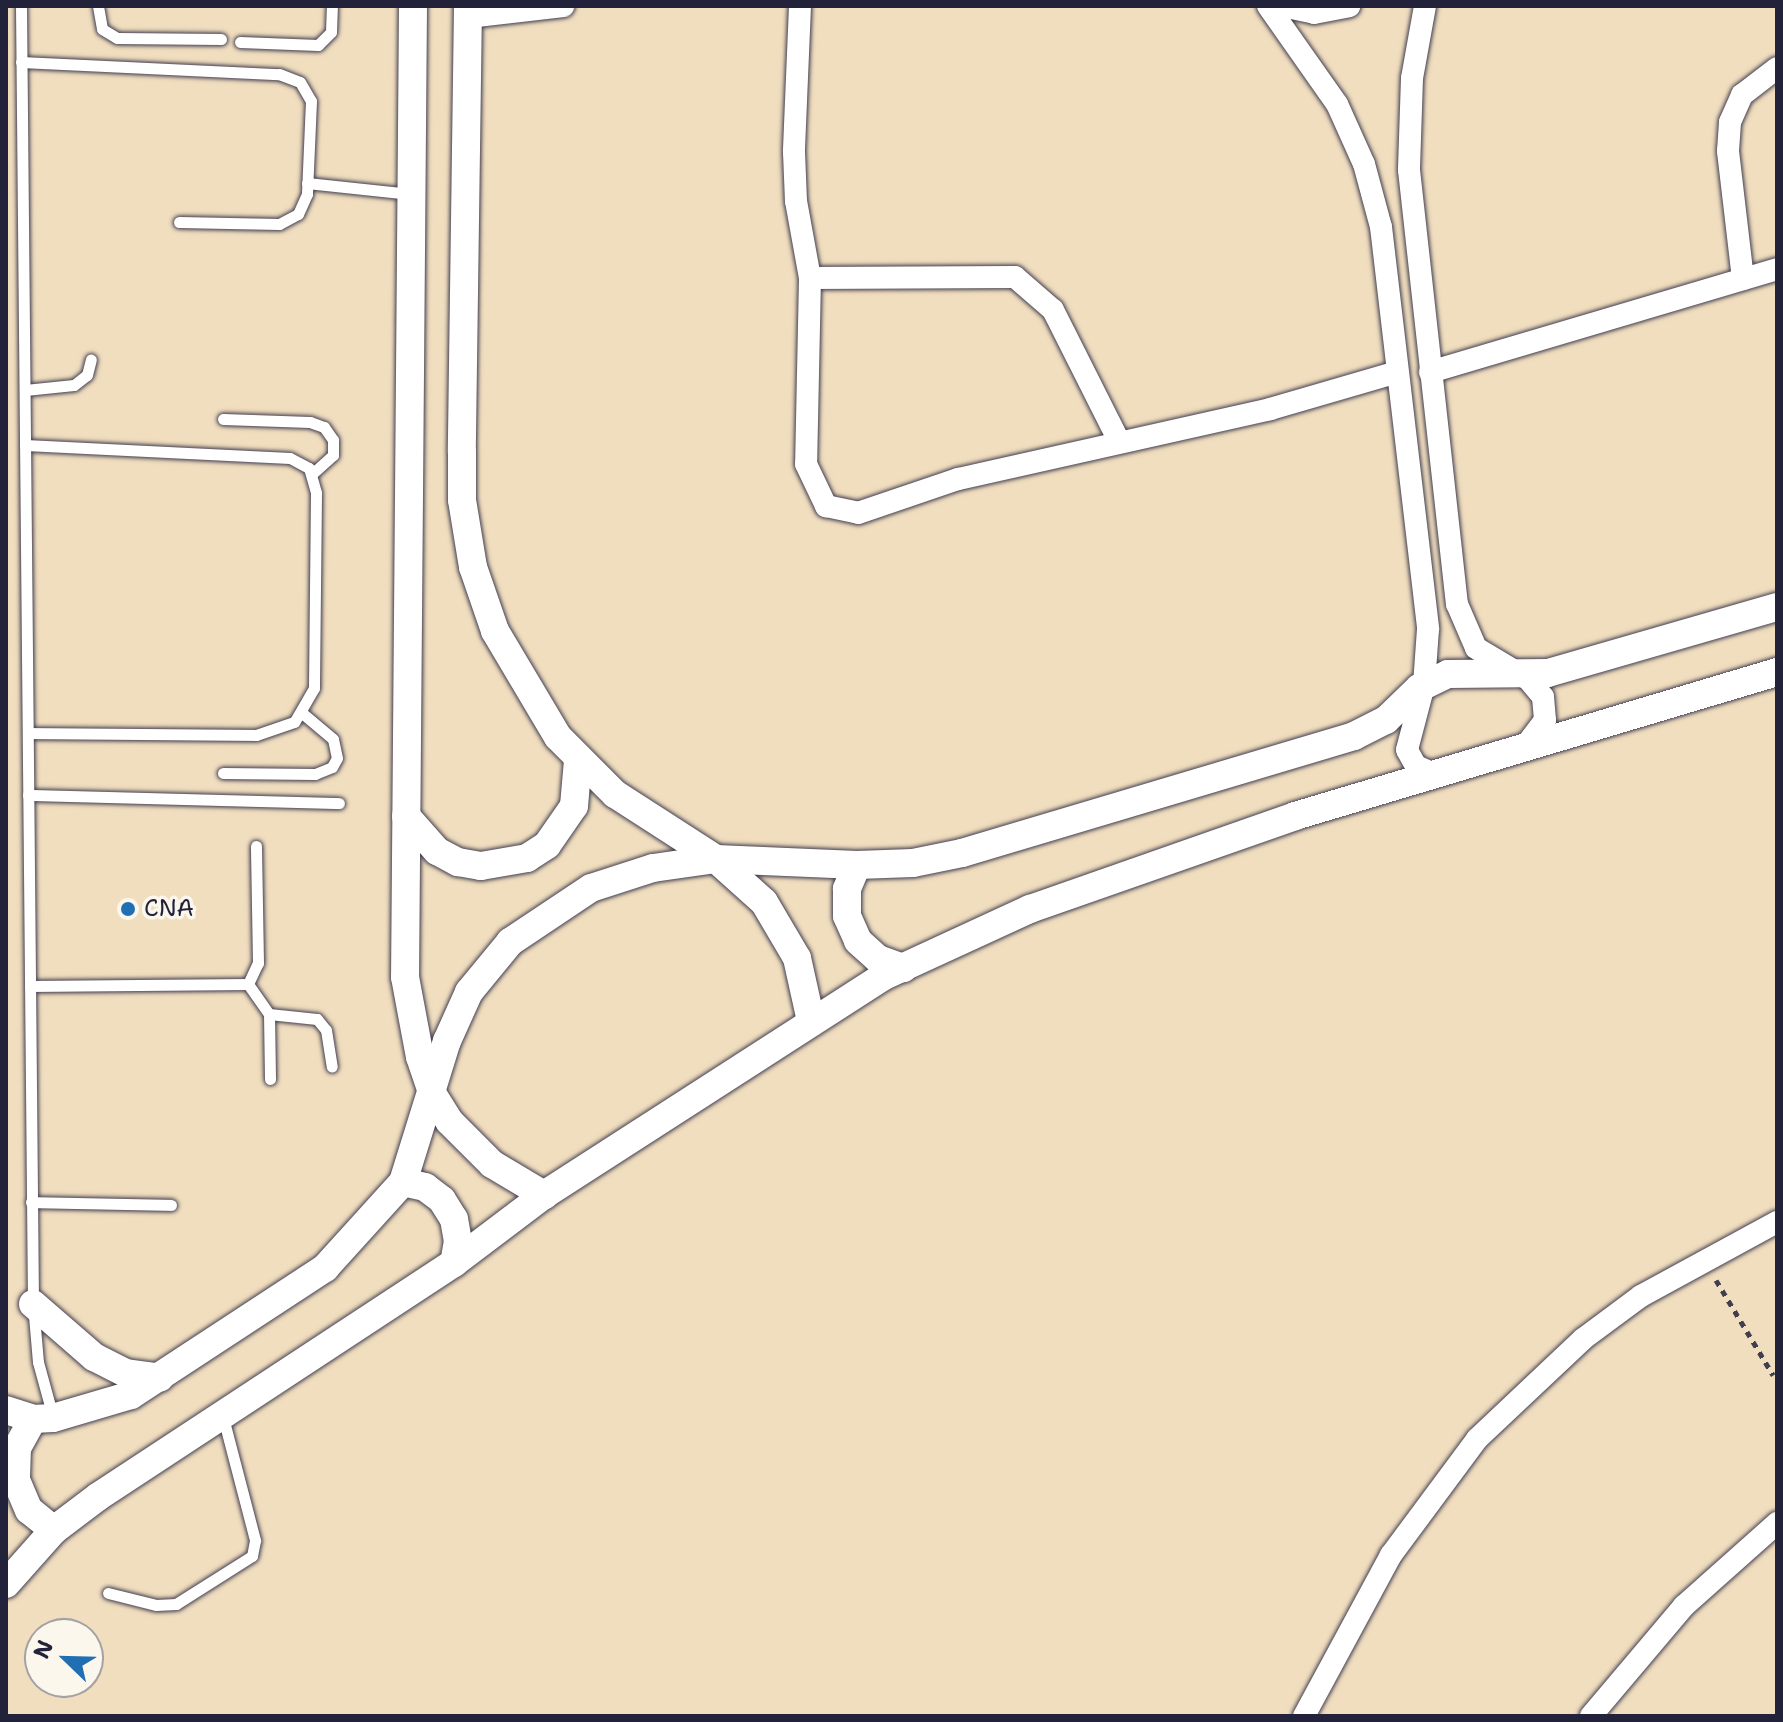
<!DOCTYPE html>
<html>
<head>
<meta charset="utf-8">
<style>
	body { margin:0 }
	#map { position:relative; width:1783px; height:1722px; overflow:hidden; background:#f1debf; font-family:"Shantell Sans",sans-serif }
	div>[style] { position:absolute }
	.path>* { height:5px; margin-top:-2.5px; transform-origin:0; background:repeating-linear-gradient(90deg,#413e4f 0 6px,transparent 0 12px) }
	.roads { filter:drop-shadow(0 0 2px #413e4f) drop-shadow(0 0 2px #413e4f) }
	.service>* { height:11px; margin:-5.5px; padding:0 5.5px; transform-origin:5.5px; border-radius:5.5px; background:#fff }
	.minor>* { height:22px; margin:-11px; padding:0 11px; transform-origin:11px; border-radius:11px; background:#fff }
	.tertiary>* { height:28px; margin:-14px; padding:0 14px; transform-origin:14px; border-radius:14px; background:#fff }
	.dots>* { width:22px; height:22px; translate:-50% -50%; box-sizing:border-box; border:4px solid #fbf7ec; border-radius:50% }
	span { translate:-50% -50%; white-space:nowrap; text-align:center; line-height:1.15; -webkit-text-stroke:7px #fbf7ec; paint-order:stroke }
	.poi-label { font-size:24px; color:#22223b }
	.left { translate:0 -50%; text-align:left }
	.frame { position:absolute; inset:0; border:8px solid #22223b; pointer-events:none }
	.north { position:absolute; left:24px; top:1618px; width:80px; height:80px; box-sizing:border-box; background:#fbf7ec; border:2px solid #a4a2a5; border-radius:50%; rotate:293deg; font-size:22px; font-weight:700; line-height:32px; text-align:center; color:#22223b }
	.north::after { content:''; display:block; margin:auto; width:28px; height:36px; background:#1f6fb2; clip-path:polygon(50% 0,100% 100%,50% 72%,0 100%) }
</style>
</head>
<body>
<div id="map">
	<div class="path">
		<i style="left:1716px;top:1280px;width:111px;rotate:59deg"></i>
	</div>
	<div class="roads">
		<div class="service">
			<i style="left:21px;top:6px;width:1298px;rotate:89.47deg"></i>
			<i style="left:33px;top:1304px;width:58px;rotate:85.1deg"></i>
			<i style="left:38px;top:1362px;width:57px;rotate:74.7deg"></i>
			<i style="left:98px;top:6px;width:23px;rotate:80deg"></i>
			<i style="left:102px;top:29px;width:17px;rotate:31deg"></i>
			<i style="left:117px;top:38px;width:104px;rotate:0.6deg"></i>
			<i style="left:240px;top:42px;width:78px;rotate:2.2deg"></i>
			<i style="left:318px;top:45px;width:18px;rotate:-45deg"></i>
			<i style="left:331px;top:32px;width:26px;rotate:-88deg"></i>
			<i style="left:21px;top:62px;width:258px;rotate:2.7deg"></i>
			<i style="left:279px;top:74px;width:22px;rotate:21deg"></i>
			<i style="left:300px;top:82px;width:22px;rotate:60deg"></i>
			<i style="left:311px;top:101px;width:93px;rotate:92.5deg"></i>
			<i style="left:307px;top:194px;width:22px;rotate:114deg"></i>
			<i style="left:298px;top:214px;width:21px;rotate:152deg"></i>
			<i style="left:279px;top:224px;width:100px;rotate:-178.9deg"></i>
			<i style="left:307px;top:183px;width:104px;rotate:6.1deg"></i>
			<i style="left:25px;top:390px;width:49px;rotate:-5.8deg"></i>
			<i style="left:74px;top:385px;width:16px;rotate:-38deg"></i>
			<i style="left:87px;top:375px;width:16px;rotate:-76deg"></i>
			<i style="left:223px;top:419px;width:87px;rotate:2deg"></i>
			<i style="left:310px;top:422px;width:15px;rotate:20deg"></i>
			<i style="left:324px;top:427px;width:16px;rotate:55deg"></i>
			<i style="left:333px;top:440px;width:15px;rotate:90deg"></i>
			<i style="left:333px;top:455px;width:28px;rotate:138deg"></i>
			<i style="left:25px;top:445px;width:265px;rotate:2.8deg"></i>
			<i style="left:290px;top:458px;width:21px;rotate:28deg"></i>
			<i style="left:309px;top:468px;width:26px;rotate:74deg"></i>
			<i style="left:316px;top:493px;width:195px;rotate:90.6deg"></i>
			<i style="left:314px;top:688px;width:39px;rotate:120deg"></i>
			<i style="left:294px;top:722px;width:40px;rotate:161.1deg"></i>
			<i style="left:256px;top:735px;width:228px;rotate:-179.5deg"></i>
			<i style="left:223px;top:773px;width:92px;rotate:0.6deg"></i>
			<i style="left:315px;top:774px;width:18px;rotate:-22deg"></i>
			<i style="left:332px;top:767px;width:10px;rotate:-61deg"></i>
			<i style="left:337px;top:758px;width:19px;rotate:-102deg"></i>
			<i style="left:333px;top:739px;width:40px;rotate:-140deg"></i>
			<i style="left:28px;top:795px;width:311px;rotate:1.5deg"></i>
			<i style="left:248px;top:984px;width:37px;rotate:55deg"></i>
			<i style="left:269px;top:1014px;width:65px;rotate:89.1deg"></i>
			<i style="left:30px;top:986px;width:218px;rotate:-0.5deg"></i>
			<i style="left:248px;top:984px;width:23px;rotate:-65deg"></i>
			<i style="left:258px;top:963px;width:117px;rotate:-91deg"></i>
			<i style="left:269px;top:1014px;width:48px;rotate:5.9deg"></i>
			<i style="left:317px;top:1019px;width:14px;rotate:51deg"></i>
			<i style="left:326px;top:1030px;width:37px;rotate:81deg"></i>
			<i style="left:31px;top:1202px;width:140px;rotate:1.2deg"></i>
			<i style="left:108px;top:1593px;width:49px;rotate:14deg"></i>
			<i style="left:156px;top:1605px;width:20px;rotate:-3deg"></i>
			<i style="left:176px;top:1604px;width:90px;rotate:-32.3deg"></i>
			<i style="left:252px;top:1556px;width:16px;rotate:-79deg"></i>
			<i style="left:255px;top:1540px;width:127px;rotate:-104.6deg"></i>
		</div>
		<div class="minor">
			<i style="left:800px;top:6px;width:146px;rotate:92.4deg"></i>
			<i style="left:794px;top:152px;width:49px;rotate:87.7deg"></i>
			<i style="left:796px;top:201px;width:78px;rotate:79.7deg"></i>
			<i style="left:810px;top:278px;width:186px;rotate:91.2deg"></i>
			<i style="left:806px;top:464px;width:47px;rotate:64.5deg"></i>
			<i style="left:826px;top:506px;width:33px;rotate:12deg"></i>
			<i style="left:858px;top:513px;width:106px;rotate:-18.8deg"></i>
			<i style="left:958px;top:479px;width:320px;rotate:-12.6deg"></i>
			<i style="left:1270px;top:409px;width:132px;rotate:-16.2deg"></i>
			<i style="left:1268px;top:6px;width:120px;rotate:54.9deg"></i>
			<i style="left:1337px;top:104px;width:66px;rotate:65.8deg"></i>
			<i style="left:1364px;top:164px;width:65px;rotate:74.9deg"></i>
			<i style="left:1381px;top:227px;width:405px;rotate:83.3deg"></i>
			<i style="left:1428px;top:629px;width:56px;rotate:94.1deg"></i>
			<i style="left:1424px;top:685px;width:67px;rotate:104.7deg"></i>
			<i style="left:1407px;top:750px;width:18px;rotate:61deg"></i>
			<i style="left:1416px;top:766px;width:17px;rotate:24deg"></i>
			<i style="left:1282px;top:6px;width:33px;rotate:12deg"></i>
			<i style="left:1314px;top:13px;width:36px;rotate:-11deg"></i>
			<i style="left:1425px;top:6px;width:73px;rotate:100.2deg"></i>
			<i style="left:1412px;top:78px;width:92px;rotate:91.9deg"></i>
			<i style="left:1409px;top:170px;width:437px;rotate:83.7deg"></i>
			<i style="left:1457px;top:604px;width:48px;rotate:66.6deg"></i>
			<i style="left:1476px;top:648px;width:61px;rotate:30.8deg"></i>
			<i style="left:1528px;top:679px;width:23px;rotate:50deg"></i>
			<i style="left:1543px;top:697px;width:23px;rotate:85deg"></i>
			<i style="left:1545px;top:720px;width:35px;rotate:127deg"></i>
			<i style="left:468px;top:17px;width:96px;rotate:-6.6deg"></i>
			<i style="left:810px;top:278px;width:205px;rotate:-0.3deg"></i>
			<i style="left:1015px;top:277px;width:50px;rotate:41deg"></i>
			<i style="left:1053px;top:310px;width:147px;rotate:63.3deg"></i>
			<i style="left:1743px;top:279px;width:129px;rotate:-96.7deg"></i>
			<i style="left:1728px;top:151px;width:29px;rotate:-86deg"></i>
			<i style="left:1730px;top:122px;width:30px;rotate:-66deg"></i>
			<i style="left:1742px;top:95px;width:44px;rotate:-37.6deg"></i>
			<i style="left:1430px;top:372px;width:362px;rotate:-16.5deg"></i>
			<i style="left:1304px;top:1716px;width:183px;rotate:-61.6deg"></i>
			<i style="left:1391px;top:1555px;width:144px;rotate:-53.4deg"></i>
			<i style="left:1477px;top:1439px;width:146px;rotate:-43.3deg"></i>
			<i style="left:1583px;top:1339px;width:72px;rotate:-36.6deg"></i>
			<i style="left:1641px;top:1296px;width:155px;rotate:-28.6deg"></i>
			<i style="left:1591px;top:1716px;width:144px;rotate:-49.8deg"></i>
			<i style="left:1684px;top:1606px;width:125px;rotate:-41.7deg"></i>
		</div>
		<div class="tertiary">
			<i style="left:413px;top:6px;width:971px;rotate:90.47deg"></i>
			<i style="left:405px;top:977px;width:81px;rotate:79.4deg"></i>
			<i style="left:420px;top:1057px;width:40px;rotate:71.1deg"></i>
			<i style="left:433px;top:1095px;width:31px;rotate:58deg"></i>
			<i style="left:449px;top:1121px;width:61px;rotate:45deg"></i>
			<i style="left:492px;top:1164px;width:61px;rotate:30.8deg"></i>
			<i style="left:468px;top:6px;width:446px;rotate:90.8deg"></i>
			<i style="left:462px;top:452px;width:48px;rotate:90deg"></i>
			<i style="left:462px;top:500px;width:68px;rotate:80.7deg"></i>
			<i style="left:473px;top:567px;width:68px;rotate:71deg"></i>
			<i style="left:495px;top:631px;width:123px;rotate:59.3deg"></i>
			<i style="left:558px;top:737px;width:81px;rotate:45deg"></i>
			<i style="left:615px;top:794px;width:120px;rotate:32.8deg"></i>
			<i style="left:716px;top:859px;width:64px;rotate:41.9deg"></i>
			<i style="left:764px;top:902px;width:65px;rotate:59.5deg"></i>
			<i style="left:797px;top:958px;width:65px;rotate:77.5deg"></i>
			<i style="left:406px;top:816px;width:47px;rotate:48.5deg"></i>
			<i style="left:437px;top:851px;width:24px;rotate:28deg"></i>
			<i style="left:458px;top:862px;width:23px;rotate:10deg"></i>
			<i style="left:481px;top:866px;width:47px;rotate:-9.9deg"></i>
			<i style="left:527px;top:858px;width:24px;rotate:-33deg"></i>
			<i style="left:547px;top:845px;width:47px;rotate:-55.3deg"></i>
			<i style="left:574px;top:806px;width:46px;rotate:-85deg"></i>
			<i style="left:857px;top:865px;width:26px;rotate:113deg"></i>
			<i style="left:847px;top:889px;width:27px;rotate:90deg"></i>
			<i style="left:847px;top:916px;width:27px;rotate:66deg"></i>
			<i style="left:858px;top:941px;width:27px;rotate:42deg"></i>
			<i style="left:878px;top:959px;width:27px;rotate:20deg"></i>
			<i style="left:403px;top:1182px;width:23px;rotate:13deg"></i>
			<i style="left:425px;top:1187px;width:21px;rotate:37deg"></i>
			<i style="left:442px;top:1200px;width:22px;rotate:58deg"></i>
			<i style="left:454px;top:1219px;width:22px;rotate:80deg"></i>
			<i style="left:458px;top:1241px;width:22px;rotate:100deg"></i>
			<i style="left:33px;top:1304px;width:81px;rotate:41deg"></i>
			<i style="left:94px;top:1357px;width:36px;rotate:27deg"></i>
			<i style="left:126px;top:1373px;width:34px;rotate:8deg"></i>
			<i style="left:6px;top:1410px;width:28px;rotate:18deg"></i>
			<i style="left:33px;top:1419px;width:20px;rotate:-3deg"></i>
			<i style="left:53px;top:1418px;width:81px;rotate:-16.4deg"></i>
			<i style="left:131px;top:1395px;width:232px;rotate:-33.2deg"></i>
			<i style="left:325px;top:1268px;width:116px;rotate:-47.8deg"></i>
			<i style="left:403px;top:1182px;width:148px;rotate:-72.7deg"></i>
			<i style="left:447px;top:1041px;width:54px;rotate:-65.8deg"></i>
			<i style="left:469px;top:992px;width:65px;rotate:-50.6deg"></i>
			<i style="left:510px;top:942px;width:97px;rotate:-33.7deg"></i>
			<i style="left:591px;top:888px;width:65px;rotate:-17.9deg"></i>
			<i style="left:653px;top:868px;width:64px;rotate:-8.1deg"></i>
			<i style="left:716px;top:859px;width:141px;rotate:2.4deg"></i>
			<i style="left:857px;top:865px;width:56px;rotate:-2deg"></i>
			<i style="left:913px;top:863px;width:50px;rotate:-11.5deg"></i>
			<i style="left:962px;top:853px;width:409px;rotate:-16.6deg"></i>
			<i style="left:1354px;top:736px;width:36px;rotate:-27deg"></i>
			<i style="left:1386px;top:720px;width:46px;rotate:-44.1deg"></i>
			<i style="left:1419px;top:688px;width:32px;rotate:-26deg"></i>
			<i style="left:1448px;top:674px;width:100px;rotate:-0.6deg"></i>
			<i style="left:1548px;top:673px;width:238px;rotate:-16.1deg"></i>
			<i style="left:33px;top:1419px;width:33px;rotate:119deg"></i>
			<i style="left:17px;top:1448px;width:32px;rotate:92deg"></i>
			<i style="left:16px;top:1480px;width:33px;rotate:67deg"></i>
			<i style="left:29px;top:1510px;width:32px;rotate:39deg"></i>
			<i style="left:6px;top:1584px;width:72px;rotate:-48.4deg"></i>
			<i style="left:54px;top:1530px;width:56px;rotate:-37.1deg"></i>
			<i style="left:99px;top:1496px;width:425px;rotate:-33.3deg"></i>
			<i style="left:454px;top:1263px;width:113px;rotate:-37.1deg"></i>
			<i style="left:544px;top:1195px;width:402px;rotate:-32.8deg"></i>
			<i style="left:882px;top:977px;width:163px;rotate:-24.7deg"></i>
			<i style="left:1030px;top:909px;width:281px;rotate:-19.3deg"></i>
			<i style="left:1295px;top:816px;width:503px;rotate:-16.63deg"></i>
		</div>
	</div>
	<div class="dots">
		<i style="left:128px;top:909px;background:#1f6fb2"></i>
	</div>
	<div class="poi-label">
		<span class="left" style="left:144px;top:909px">CNA</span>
	</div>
	<div class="frame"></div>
	<div class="north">N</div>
</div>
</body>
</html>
